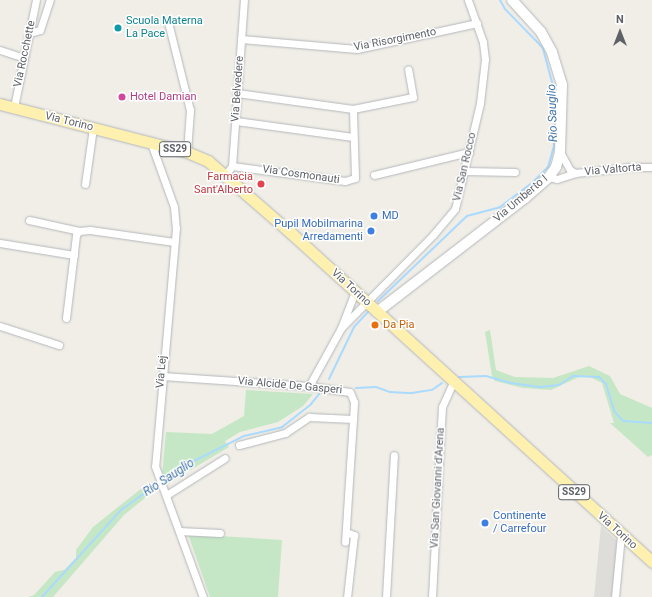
<!DOCTYPE html>
<html>
<head>
<meta charset="utf-8">
<style>
	body { margin:0 }
	#map { position:relative; width:652px; height:597px; overflow:hidden; background:#f0eee7; font-family:Roboto,sans-serif }
	div>[style] { position:absolute }
	.industrial>* { inset:0; background:#dfddd9 }
	.green>* { inset:0; background:#c5e7c5 }
	.stream>* { height:2px; margin:-1px; padding:0 1px; transform-origin:1px; border-radius:1px; background:#aadafe }
	.roads { filter:drop-shadow(0 0 1px #b4b7bb) drop-shadow(0 0 1px #b4b7bb) }
	.street>* { height:7px; margin:-3.5px; padding:0 3.5px; transform-origin:3.5px; border-radius:3.5px; background:#fff }
	.secondary>* { height:10px; margin:-5px; padding:0 5px; transform-origin:5px; border-radius:5px; background:#fff }
	.primary>* { height:11px; margin:-5.5px; padding:0 5.5px; transform-origin:5.5px; border-radius:5.5px; background:#fef0af }
	.dots>* { width:11px; height:11px; translate:-50% -50%; box-sizing:border-box; border:2px solid #fff; border-radius:50% }
	span { translate:-50% -50%; white-space:nowrap; text-align:center; line-height:1.15; -webkit-text-stroke:3px #fff; paint-order:stroke }
	.shield-label span { padding:1px 3px; background:#fff; border:1px solid; border-radius:3px; -webkit-text-stroke-width:0 }
	.shield-label { font-size:10px; color:#5e6267; font-weight:700 }
	.culture-label { font-size:11px; color:#0d838f }
	.left { translate:0 -50%; text-align:left }
	.street-label { font-size:11px; color:#5e6267 }
	.hotel-label { font-size:11px; color:#b23c85 }
	.health-label { font-size:11px; color:#be3a42 }
	.right { translate:-100% -50%; text-align:right }
	.shop-label { font-size:11px; color:#366cbe }
	.food-label { font-size:11px; color:#c56008 }
	.water-label { font-size:12px; color:#4275a8; font-style:italic }
	.north { position:absolute; left:600px; top:12px; width:40px; height:40px; -webkit-text-stroke:3px #fff; paint-order:stroke; rotate:0deg; font-size:11px; font-weight:700; line-height:16px; text-align:center; color:#5e6267 }
	.north::after { content:''; display:block; margin:auto; width:14px; height:18px; background:#5e6267; clip-path:polygon(50% 0,100% 100%,50% 72%,0 100%) }
</style>
</head>
<body>
<div id="map">
	<div class="industrial">
		<i style="clip-path:polygon(601px 526px,617px 541px,612px 597px,594px 597px)"></i>
	</div>
	<div class="green">
		<i style="clip-path:polygon(490px 330px,496px 370px,515px 377px,553px 378px,589px 366px,610px 376px,620px 394px,652px 408px,652px 455px,648px 457px,610px 423px,614px 423px,602px 383px,590px 377px,579px 377px,551px 390px,523px 388px,495px 381px,492px 376px,485px 332px)"></i>
		<i style="clip-path:polygon(246px 390px,313px 394px,303px 406px,278px 422px,240px 432px,225px 441px,229px 447px,167px 484px,162px 476px,166px 432px,212px 434px,244px 416px)"></i>
		<i style="clip-path:polygon(154px 484px,155px 490px,124px 515px,53px 597px,28px 597px,34px 595px,55px 572px,64px 570px,76px 558px,76px 550px,93px 527px,142px 488px)"></i>
		<i style="clip-path:polygon(188px 534px,282px 540px,278px 597px,210px 597px)"></i>
	</div>
	<div class="stream">
		<i style="left:378px;top:301px;width:123px;rotate:-43.7deg"></i>
		<i style="left:467px;top:216px;width:34px;rotate:-15deg"></i>
		<i style="left:500px;top:207px;width:41px;rotate:-37.1deg"></i>
		<i style="left:533px;top:182px;width:21px;rotate:-45deg"></i>
		<i style="left:548px;top:167px;width:22px;rotate:-74deg"></i>
		<i style="left:554px;top:146px;width:60px;rotate:-91deg"></i>
		<i style="left:553px;top:86px;width:39px;rotate:-105deg"></i>
		<i style="left:543px;top:48px;width:54px;rotate:-134.3deg"></i>
		<i style="left:505px;top:9px;width:10px;rotate:-119deg"></i>
		<i style="left:459px;top:377px;width:27px;rotate:-2deg"></i>
		<i style="left:486px;top:376px;width:26px;rotate:16deg"></i>
		<i style="left:511px;top:383px;width:30px;rotate:8deg"></i>
		<i style="left:541px;top:387px;width:18px;rotate:-6deg"></i>
		<i style="left:559px;top:385px;width:17px;rotate:-33deg"></i>
		<i style="left:573px;top:376px;width:26px;rotate:2deg"></i>
		<i style="left:599px;top:377px;width:10px;rotate:45deg"></i>
		<i style="left:606px;top:384px;width:28px;rotate:73deg"></i>
		<i style="left:614px;top:411px;width:13px;rotate:48deg"></i>
		<i style="left:623px;top:421px;width:29px;rotate:4deg"></i>
		<i style="left:329px;top:379px;width:58px;rotate:-64.3deg"></i>
		<i style="left:354px;top:327px;width:22px;rotate:-47deg"></i>
		<i style="left:356px;top:388px;width:20px;rotate:-3deg"></i>
		<i style="left:376px;top:387px;width:15px;rotate:20deg"></i>
		<i style="left:390px;top:392px;width:22px;rotate:3deg"></i>
		<i style="left:412px;top:393px;width:20px;rotate:-9deg"></i>
		<i style="left:432px;top:390px;width:12px;rotate:-35deg"></i>
		<i style="left:42px;top:597px;width:118px;rotate:-47.8deg"></i>
		<i style="left:121px;top:510px;width:70px;rotate:-35.7deg"></i>
		<i style="left:178px;top:469px;width:74px;rotate:-26.6deg"></i>
		<i style="left:244px;top:436px;width:39px;rotate:-13deg"></i>
		<i style="left:282px;top:427px;width:37px;rotate:-38deg"></i>
		<i style="left:311px;top:404px;width:13px;rotate:-51deg"></i>
	</div>
	<div class="roads">
		<div class="street">
			<i style="left:168px;top:22px;width:91px;rotate:76deg"></i>
			<i style="left:190px;top:110px;width:42px;rotate:94.1deg"></i>
			<i style="left:29px;top:33px;width:11px;rotate:-15deg"></i>
			<i style="left:40px;top:30px;width:32px;rotate:-72deg"></i>
			<i style="left:241px;top:39px;width:116px;rotate:4.9deg"></i>
			<i style="left:357px;top:49px;width:123px;rotate:-12.2deg"></i>
			<i style="left:0;top:50px;width:25px;rotate:18deg"></i>
			<i style="left:237px;top:93px;width:117px;rotate:7.9deg"></i>
			<i style="left:14px;top:107px;width:109px;rotate:-78.4deg"></i>
			<i style="left:236px;top:121px;width:118px;rotate:7.8deg"></i>
			<i style="left:151px;top:143px;width:68px;rotate:70.2deg"></i>
			<i style="left:174px;top:207px;width:21px;rotate:85deg"></i>
			<i style="left:176px;top:228px;width:239px;rotate:95deg"></i>
			<i style="left:155px;top:466px;width:140px;rotate:69.9deg"></i>
			<i style="left:560px;top:152px;width:21px;rotate:61deg"></i>
			<i style="left:570px;top:170px;width:6px;rotate:31deg"></i>
			<i style="left:575px;top:173px;width:56px;rotate:-6.1deg"></i>
			<i style="left:631px;top:167px;width:21px"></i>
			<i style="left:232px;top:166px;width:114px;rotate:7.6deg"></i>
			<i style="left:345px;top:181px;width:10px;rotate:-17deg"></i>
			<i style="left:355px;top:178px;width:69px;rotate:-91.7deg"></i>
			<i style="left:353px;top:109px;width:61px;rotate:-11.3deg"></i>
			<i style="left:413px;top:97px;width:28px;rotate:-100deg"></i>
			<i style="left:464px;top:171px;width:51px;rotate:1.1deg"></i>
			<i style="left:225px;top:175px;width:11px;rotate:-52deg"></i>
			<i style="left:232px;top:166px;width:166px;rotate:-85.9deg"></i>
			<i style="left:374px;top:175px;width:98px;rotate:-13.6deg"></i>
			<i style="left:549px;top:177px;width:8px;rotate:14deg"></i>
			<i style="left:557px;top:179px;width:19px;rotate:-18deg"></i>
			<i style="left:85px;top:184px;width:57px;rotate:-81.9deg"></i>
			<i style="left:29px;top:220px;width:51px;rotate:12.4deg"></i>
			<i style="left:0;top:243px;width:75px;rotate:9.2deg"></i>
			<i style="left:66px;top:318px;width:84px;rotate:-83.1deg"></i>
			<i style="left:76px;top:235px;width:5px;rotate:-53deg"></i>
			<i style="left:79px;top:231px;width:11px;rotate:-5deg"></i>
			<i style="left:90px;top:230px;width:85px;rotate:8.1deg"></i>
			<i style="left:0;top:326px;width:62px;rotate:17.9deg"></i>
			<i style="left:341px;top:328px;width:131px;rotate:-45.3deg"></i>
			<i style="left:433px;top:235px;width:34px;rotate:-50deg"></i>
			<i style="left:455px;top:209px;width:109px;rotate:-76.7deg"></i>
			<i style="left:480px;top:103px;width:44px;rotate:-83.5deg"></i>
			<i style="left:485px;top:59px;width:17px;rotate:-97deg"></i>
			<i style="left:483px;top:42px;width:45px;rotate:-109.7deg"></i>
			<i style="left:162px;top:376px;width:147px;rotate:3.9deg"></i>
			<i style="left:309px;top:386px;width:41px;rotate:8.3deg"></i>
			<i style="left:350px;top:392px;width:11px;rotate:68deg"></i>
			<i style="left:354px;top:402px;width:17px;rotate:93deg"></i>
			<i style="left:353px;top:419px;width:123px;rotate:93.7deg"></i>
			<i style="left:309px;top:386px;width:66px;rotate:-61.1deg"></i>
			<i style="left:341px;top:328px;width:40px;rotate:-69deg"></i>
			<i style="left:239px;top:445px;width:48px;rotate:-14.6deg"></i>
			<i style="left:285px;top:433px;width:29px;rotate:-34deg"></i>
			<i style="left:309px;top:417px;width:44px;rotate:2.6deg"></i>
			<i style="left:168px;top:494px;width:67px;rotate:-32.3deg"></i>
			<i style="left:179px;top:531px;width:41px;rotate:2.8deg"></i>
			<i style="left:346px;top:532px;width:9px;rotate:21deg"></i>
			<i style="left:354px;top:535px;width:62px;rotate:96.4deg"></i>
			<i style="left:386px;top:597px;width:142px;rotate:-86.8deg"></i>
			<i style="left:432px;top:597px;width:190px;rotate:-87deg"></i>
			<i style="left:442px;top:407px;width:27px;rotate:-66deg"></i>
			<i style="left:615px;top:597px;width:62px;rotate:-84.5deg"></i>
		</div>
		<div class="secondary">
			<i style="left:377px;top:312px;width:187px;rotate:-37.6deg"></i>
			<i style="left:525px;top:198px;width:32px;rotate:-41deg"></i>
			<i style="left:549px;top:177px;width:12px;rotate:-55deg"></i>
			<i style="left:556px;top:167px;width:16px;rotate:-75deg"></i>
			<i style="left:560px;top:152px;width:67px;rotate:-88.3deg"></i>
			<i style="left:562px;top:85px;width:34px;rotate:-107deg"></i>
			<i style="left:552px;top:52px;width:23px;rotate:-119deg"></i>
			<i style="left:541px;top:32px;width:43px;rotate:-132.2deg"></i>
		</div>
		<div class="primary">
			<i style="left:0;top:104px;width:193px;rotate:14.4deg"></i>
			<i style="left:187px;top:152px;width:23px;rotate:23deg"></i>
			<i style="left:208px;top:161px;width:111px;rotate:41deg"></i>
			<i style="left:292px;top:234px;width:487px;rotate:42.3deg"></i>
		</div>
	</div>
	<div class="dots">
		<i style="left:118px;top:28px;background:#0f9aa8"></i>
		<i style="left:122px;top:97px;background:#d1479c"></i>
		<i style="left:261px;top:184px;background:#e0444e"></i>
		<i style="left:374px;top:216px;background:#3f7fe0"></i>
		<i style="left:371px;top:231px;background:#3f7fe0"></i>
		<i style="left:375px;top:325px;background:#e8710a"></i>
		<i style="left:485px;top:523px;background:#3f7fe0"></i>
	</div>
	<div class="shield-label">
		<span style="left:175px;top:149px">SS29</span>
		<span style="left:574px;top:492px">SS29</span>
	</div>
	<div class="culture-label">
		<span class="left" style="left:126px;top:28px">Scuola Materna<br>La Pace</span>
	</div>
	<div class="street-label">
		<span style="left:395px;top:40px;rotate:-11deg">Via Risorgimento</span>
		<span style="left:25px;top:54px;rotate:-78deg">Via Rocchette</span>
		<span style="left:238px;top:89px;rotate:-86deg">Via Belvedere</span>
		<span style="left:69px;top:122px;rotate:14deg">Via Torino</span>
		<span style="left:465px;top:167px;rotate:-77deg">Via San Rocco</span>
		<span style="left:613px;top:170px;rotate:-5deg">Via Valtorta</span>
		<span style="left:301px;top:175px;rotate:8deg">Via Cosmonauti</span>
		<span style="left:521px;top:199px;rotate:-40deg">Via Umberto I</span>
		<span style="left:351px;top:288px;rotate:42deg">Via Torino</span>
		<span style="left:162px;top:372px;rotate:-85deg">Via Lej</span>
		<span style="left:290px;top:386px;rotate:5deg">Via Alcide De Gasperi</span>
		<span style="left:438px;top:488px;rotate:-87deg">Via San Giovanni d'Arena</span>
		<span style="left:617px;top:531px;rotate:42deg">Via Torino</span>
	</div>
	<div class="hotel-label">
		<span class="left" style="left:130px;top:97px">Hotel Damian</span>
	</div>
	<div class="health-label">
		<span class="right" style="left:253px;top:184px">Farmacia<br>Sant'Alberto</span>
	</div>
	<div class="shop-label">
		<span class="left" style="left:382px;top:216px">MD</span>
		<span class="right" style="left:363px;top:231px">Pupil Mobilmarina<br>Arredamenti</span>
		<span class="left" style="left:493px;top:523px">Continente<br>/ Carrefour</span>
	</div>
	<div class="food-label">
		<span class="left" style="left:383px;top:325px">Da Pia</span>
	</div>
	<div class="water-label">
		<span style="left:553px;top:113px;rotate:-92deg">Rio Sauglio</span>
		<span style="left:169px;top:478px;rotate:-33deg">Rio Sauglio</span>
	</div>
	<div class="north">N</div>
</div>
</body>
</html>
